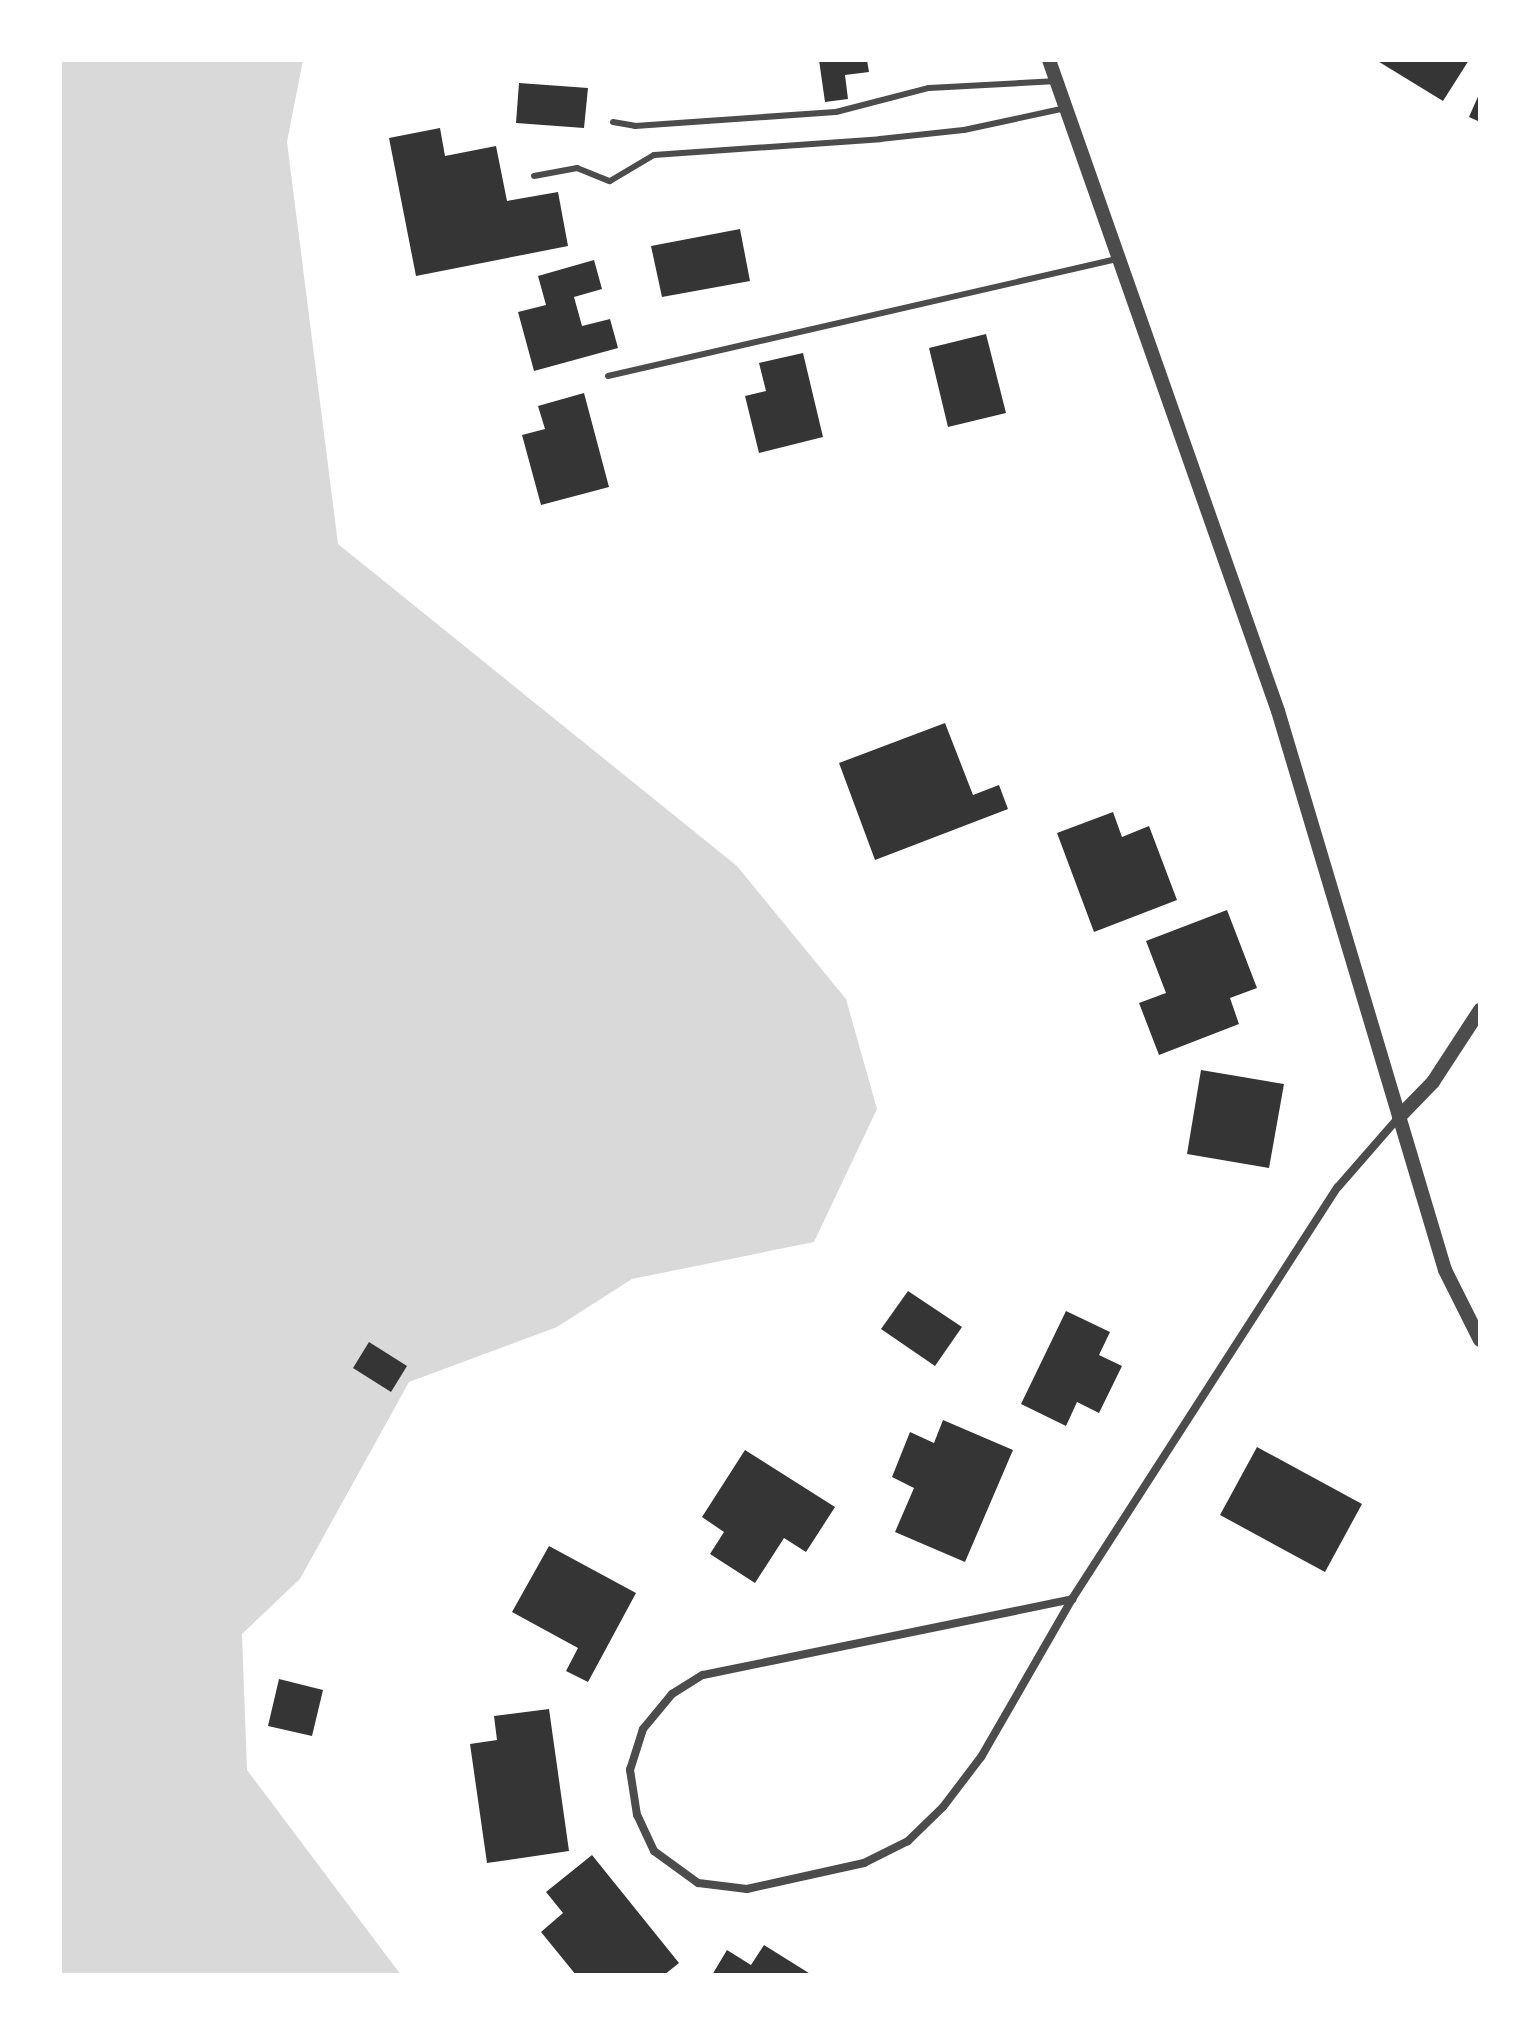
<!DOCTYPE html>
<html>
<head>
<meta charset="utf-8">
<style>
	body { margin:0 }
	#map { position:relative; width:1540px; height:2035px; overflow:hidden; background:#fff; font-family:"Times New Roman",serif }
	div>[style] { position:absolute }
	.water>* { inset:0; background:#d9d9d9 }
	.building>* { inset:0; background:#353535 }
	.service>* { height:6px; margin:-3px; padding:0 3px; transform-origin:3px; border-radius:3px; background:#4c4c4c }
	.minor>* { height:8px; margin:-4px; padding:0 4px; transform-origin:4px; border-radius:4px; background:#4c4c4c }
	.tertiary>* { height:14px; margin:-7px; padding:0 7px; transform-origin:7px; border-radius:7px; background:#4c4c4c }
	span { translate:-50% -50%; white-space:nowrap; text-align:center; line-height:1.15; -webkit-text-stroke:6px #fff; paint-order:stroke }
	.frame { position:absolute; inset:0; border:62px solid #fff; pointer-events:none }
</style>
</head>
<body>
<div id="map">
	<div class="water">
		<i style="clip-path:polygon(60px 60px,303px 60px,287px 142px,338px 544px,737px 866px,846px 999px,877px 1109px,814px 1242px,632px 1279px,557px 1327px,409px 1382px,300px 1579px,242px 1634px,247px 1770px,401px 1975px,60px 1975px)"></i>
	</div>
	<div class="building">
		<i style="clip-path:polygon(819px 60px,867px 60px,869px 72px,845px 75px,848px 99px,825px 102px)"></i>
		<i style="clip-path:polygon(1376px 60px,1469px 60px,1443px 101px)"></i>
		<i style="clip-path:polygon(519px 83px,588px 88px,584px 128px,516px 123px)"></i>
		<i style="clip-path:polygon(1480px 92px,1480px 122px,1469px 117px)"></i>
		<i style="clip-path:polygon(440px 128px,445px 156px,496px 146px,507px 201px,558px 192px,568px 246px,416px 276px,389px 138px)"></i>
		<i style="clip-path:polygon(740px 229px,750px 281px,662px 297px,651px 246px)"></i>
		<i style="clip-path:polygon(594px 260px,602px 289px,574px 297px,582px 326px,610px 319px,618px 348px,534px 371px,518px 312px,546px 305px,538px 276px)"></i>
		<i style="clip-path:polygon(986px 334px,1006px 413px,948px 427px,929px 348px)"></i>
		<i style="clip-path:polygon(803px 353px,823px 437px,759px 453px,745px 396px,766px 391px,759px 363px)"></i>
		<i style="clip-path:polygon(584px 393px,609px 487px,541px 505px,522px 435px,545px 429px,538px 406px)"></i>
		<i style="clip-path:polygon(945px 723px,973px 795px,999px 785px,1008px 809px,875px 860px,839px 763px)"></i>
		<i style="clip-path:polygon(1113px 812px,1122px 837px,1149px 826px,1177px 900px,1094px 932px,1057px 833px)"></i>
		<i style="clip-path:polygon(1227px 910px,1257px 988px,1230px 998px,1239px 1024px,1159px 1055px,1139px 1003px,1166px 993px,1146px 941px)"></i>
		<i style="clip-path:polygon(1201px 1070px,1284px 1084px,1269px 1168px,1187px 1154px)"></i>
		<i style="clip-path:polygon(908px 1291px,962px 1327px,935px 1366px,881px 1329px)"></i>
		<i style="clip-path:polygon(1066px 1311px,1110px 1332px,1099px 1355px,1122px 1366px,1099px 1413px,1077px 1402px,1066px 1426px,1021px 1404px)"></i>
		<i style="clip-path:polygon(369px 1342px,407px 1366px,391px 1392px,353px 1368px)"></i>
		<i style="clip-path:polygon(943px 1420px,1013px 1450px,965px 1562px,895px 1532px,914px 1488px,892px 1477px,910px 1432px,934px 1443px)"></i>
		<i style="clip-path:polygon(1257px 1447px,1362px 1504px,1325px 1572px,1220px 1515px)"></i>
		<i style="clip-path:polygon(745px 1450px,835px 1507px,806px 1552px,784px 1538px,755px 1583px,710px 1554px,724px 1532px,702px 1517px)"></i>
		<i style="clip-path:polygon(549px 1546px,636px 1593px,588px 1682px,566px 1671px,578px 1648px,512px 1612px)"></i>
		<i style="clip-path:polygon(279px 1679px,323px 1690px,312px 1736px,268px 1726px)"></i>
		<i style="clip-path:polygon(549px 1709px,569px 1851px,487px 1863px,470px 1744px,497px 1740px,494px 1716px)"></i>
		<i style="clip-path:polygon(592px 1855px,679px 1963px,664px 1975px,576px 1975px,541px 1932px,563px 1913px,546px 1892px)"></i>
		<i style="clip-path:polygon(764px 1945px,812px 1975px,712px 1975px,727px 1950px,751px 1965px)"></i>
	</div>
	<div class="service">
		<i style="left:613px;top:122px;width:22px;rotate:10deg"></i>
		<i style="left:635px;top:126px;width:201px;rotate:-4deg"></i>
		<i style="left:836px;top:112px;width:96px;rotate:-14.5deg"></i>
		<i style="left:929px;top:88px;width:128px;rotate:-3.1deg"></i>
		<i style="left:534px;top:176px;width:44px;rotate:-10.5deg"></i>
		<i style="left:577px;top:168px;width:35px;rotate:22deg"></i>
		<i style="left:610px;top:181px;width:51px;rotate:-30.6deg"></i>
		<i style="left:654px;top:155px;width:227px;rotate:-4deg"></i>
		<i style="left:880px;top:139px;width:84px;rotate:-6.1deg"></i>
		<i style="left:964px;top:130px;width:104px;rotate:-12.2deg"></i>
		<i style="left:608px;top:376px;width:522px;rotate:-12.95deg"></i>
	</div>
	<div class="minor">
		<i style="left:1072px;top:1599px;width:182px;rotate:119.9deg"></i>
		<i style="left:981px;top:1757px;width:63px;rotate:127.2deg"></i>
		<i style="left:943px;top:1807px;width:49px;rotate:135.8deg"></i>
		<i style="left:908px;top:1841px;width:49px;rotate:153.4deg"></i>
		<i style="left:864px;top:1863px;width:120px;rotate:167.5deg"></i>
		<i style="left:747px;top:1889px;width:49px;rotate:-173deg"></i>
		<i style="left:698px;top:1883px;width:54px;rotate:-144deg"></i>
		<i style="left:654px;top:1851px;width:40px;rotate:-115deg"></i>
		<i style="left:637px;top:1815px;width:46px;rotate:-98.8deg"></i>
		<i style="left:630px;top:1770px;width:43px;rotate:-72.4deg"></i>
		<i style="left:643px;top:1729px;width:45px;rotate:-50.4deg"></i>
		<i style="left:672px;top:1694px;width:36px;rotate:-32deg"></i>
		<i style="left:703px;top:1675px;width:377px;rotate:-11.6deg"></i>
		<i style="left:1072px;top:1599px;width:490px;rotate:-57.2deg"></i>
		<i style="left:1338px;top:1187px;width:93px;rotate:-48.9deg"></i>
	</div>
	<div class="tertiary">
		<i style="left:1049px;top:60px;width:690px;rotate:70.62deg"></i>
		<i style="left:1278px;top:711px;width:583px;rotate:73.37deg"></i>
		<i style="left:1445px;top:1270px;width:78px;rotate:63.4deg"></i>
		<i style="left:1399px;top:1117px;width:49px;rotate:-45.8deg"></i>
		<i style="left:1433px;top:1082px;width:86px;rotate:-56.9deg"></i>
	</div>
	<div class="frame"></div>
</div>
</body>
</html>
